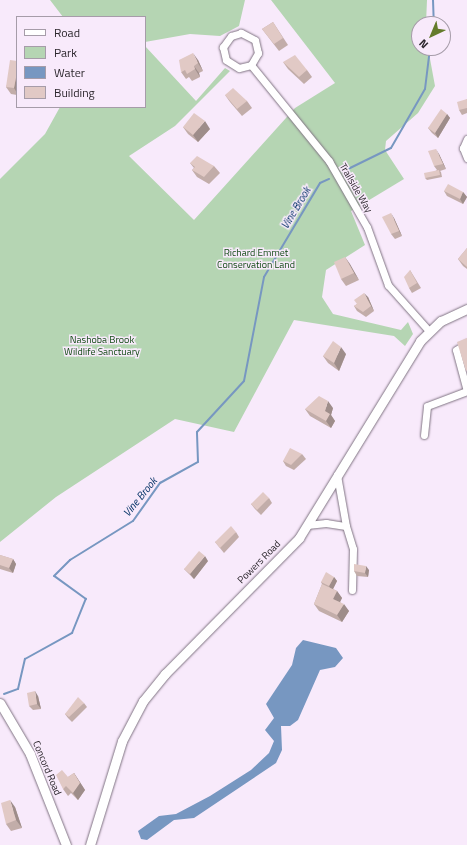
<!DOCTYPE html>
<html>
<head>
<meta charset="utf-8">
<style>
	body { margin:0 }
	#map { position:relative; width:467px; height:845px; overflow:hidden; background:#f8eafb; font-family:"Titillium Web",sans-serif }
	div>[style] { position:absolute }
	.green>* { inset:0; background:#b5d5b3 }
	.water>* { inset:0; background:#7797c1 }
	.stream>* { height:2px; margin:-1px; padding:0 1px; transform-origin:1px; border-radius:1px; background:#7797c1 }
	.roads { filter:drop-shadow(0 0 1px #807483) drop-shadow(0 0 1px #807483) }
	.minor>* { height:7px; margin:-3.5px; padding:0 3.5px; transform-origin:3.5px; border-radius:3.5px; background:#fff }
	.major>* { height:9px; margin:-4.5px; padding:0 4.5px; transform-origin:4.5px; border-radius:4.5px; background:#fff }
	.wall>* { inset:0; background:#c2ada9 }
	.shaded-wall>* { inset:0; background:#9e8d8a }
	.building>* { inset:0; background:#e1c9c5 }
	span { translate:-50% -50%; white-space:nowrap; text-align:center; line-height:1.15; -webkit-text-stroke:3px #f8eafb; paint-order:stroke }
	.street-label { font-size:10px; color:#2c272d }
	.park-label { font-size:10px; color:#104913 }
	.water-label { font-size:11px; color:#023165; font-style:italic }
	.legend { position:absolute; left:16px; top:16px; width:130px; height:92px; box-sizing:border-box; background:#f8eafb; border:1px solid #a69ca9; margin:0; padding:5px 7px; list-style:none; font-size:12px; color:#2c272d }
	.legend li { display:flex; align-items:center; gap:8px; height:20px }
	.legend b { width:20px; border:1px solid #a69ca9 }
	.north { position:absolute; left:411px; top:16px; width:40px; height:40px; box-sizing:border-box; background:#f8eafb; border:1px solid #a69ca9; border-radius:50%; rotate:224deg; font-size:11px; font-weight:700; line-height:16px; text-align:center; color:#2c272d }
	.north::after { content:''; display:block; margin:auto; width:14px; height:18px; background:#647b2c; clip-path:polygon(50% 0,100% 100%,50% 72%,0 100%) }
</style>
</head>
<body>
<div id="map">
	<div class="green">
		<i style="clip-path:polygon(50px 0,245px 0,239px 26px,220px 36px,190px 34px,145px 42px,145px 17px,63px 17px)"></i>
		<i style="clip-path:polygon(271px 0,427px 0,426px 24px,419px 24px,419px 48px,428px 48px,435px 86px,418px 113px,386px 141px,385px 150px,404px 179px,351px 211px,365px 245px,326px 270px,322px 297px,333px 314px,401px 330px,408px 322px,413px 334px,405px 346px,394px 336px,294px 320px,234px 432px,175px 419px,56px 497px,0 542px,0 179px,45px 134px,60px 107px,145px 107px,145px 46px,196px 101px,225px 68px,230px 71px,175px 126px,129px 156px,194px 220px,295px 108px,335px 83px)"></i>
	</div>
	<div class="water">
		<i style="clip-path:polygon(303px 640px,336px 648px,343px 658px,335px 667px,320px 670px,298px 720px,290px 726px,281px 726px,282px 750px,276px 763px,194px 818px,174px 820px,147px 840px,141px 839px,138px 831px,159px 816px,176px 814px,210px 796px,251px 770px,269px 753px,274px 741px,265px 730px,274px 718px,266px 704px,292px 665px,296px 648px)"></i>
	</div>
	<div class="stream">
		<i style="left:433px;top:0;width:24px;rotate:88deg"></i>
		<i style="left:346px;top:170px;width:50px;rotate:-26.1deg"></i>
		<i style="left:391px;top:148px;width:68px;rotate:-60deg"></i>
		<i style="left:425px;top:89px;width:41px;rotate:-83deg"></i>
		<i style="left:4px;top:694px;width:15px;rotate:-20deg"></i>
		<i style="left:18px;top:689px;width:31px;rotate:-77deg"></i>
		<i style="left:25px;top:659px;width:54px;rotate:-29deg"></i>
		<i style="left:72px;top:633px;width:37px;rotate:-68deg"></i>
		<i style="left:86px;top:599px;width:39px;rotate:-144deg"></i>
		<i style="left:54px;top:576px;width:23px;rotate:-45deg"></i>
		<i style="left:70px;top:560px;width:74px;rotate:-31.8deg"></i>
		<i style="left:133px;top:521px;width:47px;rotate:-54.6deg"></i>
		<i style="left:160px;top:483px;width:43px;rotate:-28.9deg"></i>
		<i style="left:198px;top:462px;width:30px;rotate:-92deg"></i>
		<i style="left:197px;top:432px;width:69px;rotate:-47.3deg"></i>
		<i style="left:244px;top:381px;width:106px;rotate:-79.1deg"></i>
		<i style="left:264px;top:277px;width:109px;rotate:-59.2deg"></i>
		<i style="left:320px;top:183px;width:10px;rotate:-24deg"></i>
	</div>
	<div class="roads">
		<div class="minor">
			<i style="left:251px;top:65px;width:14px;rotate:-60deg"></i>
			<i style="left:258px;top:53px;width:13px;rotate:-103deg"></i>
			<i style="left:255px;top:40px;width:16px;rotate:-153deg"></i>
			<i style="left:241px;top:33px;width:10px;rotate:163deg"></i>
			<i style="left:231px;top:36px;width:14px;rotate:126deg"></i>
			<i style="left:223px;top:47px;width:13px;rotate:77deg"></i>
			<i style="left:226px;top:60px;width:15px;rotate:32deg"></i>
			<i style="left:239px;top:68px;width:12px;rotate:-14deg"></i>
			<i style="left:251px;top:65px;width:124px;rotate:50.9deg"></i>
			<i style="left:329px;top:161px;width:76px;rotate:60.1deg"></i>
			<i style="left:367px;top:227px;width:62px;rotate:70.1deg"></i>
			<i style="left:388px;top:285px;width:62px;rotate:48.3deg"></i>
			<i style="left:467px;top:139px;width:10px;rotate:114deg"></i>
			<i style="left:463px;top:148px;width:11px;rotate:68deg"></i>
			<i style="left:424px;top:435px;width:29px;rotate:-84deg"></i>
			<i style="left:427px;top:406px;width:43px;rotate:-20.6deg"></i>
			<i style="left:467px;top:391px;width:42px;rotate:-105deg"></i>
			<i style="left:456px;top:350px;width:13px;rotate:-32deg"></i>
			<i style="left:307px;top:525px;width:19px;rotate:-6deg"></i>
			<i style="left:326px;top:523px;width:20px;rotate:9deg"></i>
			<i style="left:346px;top:526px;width:52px;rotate:-100deg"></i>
			<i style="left:346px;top:526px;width:24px;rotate:73deg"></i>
			<i style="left:353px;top:549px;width:41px;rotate:91.4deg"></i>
		</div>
		<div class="major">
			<i style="left:0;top:703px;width:59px;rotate:59.5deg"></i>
			<i style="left:30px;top:754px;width:98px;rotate:68.4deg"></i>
			<i style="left:90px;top:845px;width:109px;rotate:-72.9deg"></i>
			<i style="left:122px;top:741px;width:45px;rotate:-62.3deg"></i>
			<i style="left:143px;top:701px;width:35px;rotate:-51deg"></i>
			<i style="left:165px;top:674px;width:191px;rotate:-45.4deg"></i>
			<i style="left:299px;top:538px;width:231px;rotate:-58.4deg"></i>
			<i style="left:420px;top:341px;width:29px;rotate:-44deg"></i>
			<i style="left:441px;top:321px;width:29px;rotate:-25deg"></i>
		</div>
	</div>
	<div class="wall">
		<i style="clip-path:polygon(273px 22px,288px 45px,279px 51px,262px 29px)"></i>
		<i style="clip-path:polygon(198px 60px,203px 71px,199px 73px,200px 77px,192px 81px,189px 77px,186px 79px,181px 72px)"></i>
		<i style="clip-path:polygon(17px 61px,17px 95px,11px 94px,6px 87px)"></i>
		<i style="clip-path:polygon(283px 62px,307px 70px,312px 77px,304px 84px,288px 69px)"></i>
		<i style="clip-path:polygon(225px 95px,247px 101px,252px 108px,242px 116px,230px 102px)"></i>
		<i style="clip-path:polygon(467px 99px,467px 113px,462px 115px,459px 110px)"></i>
		<i style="clip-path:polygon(447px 114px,450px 118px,438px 138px,432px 133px,428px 128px)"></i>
		<i style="clip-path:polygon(183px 127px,210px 129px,198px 142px,188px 134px)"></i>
		<i style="clip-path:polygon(439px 154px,446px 169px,440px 171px,441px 172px,442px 177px,427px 180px,425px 178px,437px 170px,434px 166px)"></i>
		<i style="clip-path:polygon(190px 163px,214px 166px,220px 173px,209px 184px,197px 177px,192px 170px,194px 168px)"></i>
		<i style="clip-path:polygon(444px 191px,463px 192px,467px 197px,463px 204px,447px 196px)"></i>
		<i style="clip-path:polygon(394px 218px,402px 236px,395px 239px,391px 234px)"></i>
		<i style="clip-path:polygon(467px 248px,467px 269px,463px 266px,458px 259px)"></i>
		<i style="clip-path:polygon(345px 257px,359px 280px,346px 286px,341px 279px)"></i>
		<i style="clip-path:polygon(410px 270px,421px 288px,412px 293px,409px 288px)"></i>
		<i style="clip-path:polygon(368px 297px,374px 311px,366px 317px,357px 311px,354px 306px)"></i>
		<i style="clip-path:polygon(346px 354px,339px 371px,328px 363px,323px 356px)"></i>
		<i style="clip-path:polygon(333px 408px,331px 415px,335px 421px,331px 428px,310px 416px,305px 409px)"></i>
		<i style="clip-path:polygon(302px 454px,306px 459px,294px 470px,286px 466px,283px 461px)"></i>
		<i style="clip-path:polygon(269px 498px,272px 503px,261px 515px,255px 509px,251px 504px)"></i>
		<i style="clip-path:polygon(236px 532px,239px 537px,224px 553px,215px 542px)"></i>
		<i style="clip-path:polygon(0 555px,13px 559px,16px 564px,13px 573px,0 569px)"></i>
		<i style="clip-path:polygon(208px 561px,194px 579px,184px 569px)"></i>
		<i style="clip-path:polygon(369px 570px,368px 577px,357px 576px,354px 571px)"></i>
		<i style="clip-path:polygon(334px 577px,337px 581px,333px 589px,337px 591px,342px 598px,340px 602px,349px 611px,342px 622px,319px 611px,314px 604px,322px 584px,321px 582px)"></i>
		<i style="clip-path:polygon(38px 696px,41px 709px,33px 710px,29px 706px)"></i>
		<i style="clip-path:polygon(84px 703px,87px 707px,72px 722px,68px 718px,65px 714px)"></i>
		<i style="clip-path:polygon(74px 773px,85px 790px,78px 800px,71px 793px,68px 796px,63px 789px,68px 777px)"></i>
		<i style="clip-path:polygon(15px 807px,22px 828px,11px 831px,6px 824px)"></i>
	</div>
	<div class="shaded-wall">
		<i style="clip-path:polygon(193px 53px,198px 60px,203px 71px,198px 63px)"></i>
		<i style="clip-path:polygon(194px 66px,199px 73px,200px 77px,195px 69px)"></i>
		<i style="clip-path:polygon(17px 72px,17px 93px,14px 88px)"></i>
		<i style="clip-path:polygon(447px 114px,450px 118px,438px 138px,435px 133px)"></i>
		<i style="clip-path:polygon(205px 121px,210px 129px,198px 142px,193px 135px)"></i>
		<i style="clip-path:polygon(436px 149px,439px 154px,446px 169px,443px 164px)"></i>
		<i style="clip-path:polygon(463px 192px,467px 197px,463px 204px,460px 199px)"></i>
		<i style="clip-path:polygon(391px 213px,394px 218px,402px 236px,399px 231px)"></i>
		<i style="clip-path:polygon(345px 257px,350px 264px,359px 280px,354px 273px)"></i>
		<i style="clip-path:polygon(364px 293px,368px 297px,374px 311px,371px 306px)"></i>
		<i style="clip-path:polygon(341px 347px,346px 354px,339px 371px,334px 363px)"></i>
		<i style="clip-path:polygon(328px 401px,333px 408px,331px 415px,335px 421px,331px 428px,326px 421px,325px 411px)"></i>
		<i style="clip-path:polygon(205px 556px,208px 561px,194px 579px,190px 574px)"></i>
		<i style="clip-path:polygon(13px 559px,16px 564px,13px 573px,9px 568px)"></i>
		<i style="clip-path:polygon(366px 566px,369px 570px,368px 577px,365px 573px)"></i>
		<i style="clip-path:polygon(334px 577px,337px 581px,332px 591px,329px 586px)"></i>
		<i style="clip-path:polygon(337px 591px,342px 598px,338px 606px,333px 599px)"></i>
		<i style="clip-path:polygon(344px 604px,349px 611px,342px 622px,337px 615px)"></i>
		<i style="clip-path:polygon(35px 691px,38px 696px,41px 709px,37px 704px)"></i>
		<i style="clip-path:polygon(74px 773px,85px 790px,78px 800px,73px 793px)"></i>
		<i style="clip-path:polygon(10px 800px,15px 807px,22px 828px,16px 820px)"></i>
	</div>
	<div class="building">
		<i style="clip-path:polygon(273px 22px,283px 38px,274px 44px,262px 29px)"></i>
		<i style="clip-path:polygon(193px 53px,198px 63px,194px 66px,195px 69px,187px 74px,185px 70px,181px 72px,179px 60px)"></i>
		<i style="clip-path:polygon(295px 55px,307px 70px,299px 77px,283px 62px)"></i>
		<i style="clip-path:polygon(10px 60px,17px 61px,17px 72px,14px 88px,6px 87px)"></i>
		<i style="clip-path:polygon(233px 88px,247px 101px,237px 109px,225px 95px)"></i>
		<i style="clip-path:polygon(467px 99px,467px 108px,459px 110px,457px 102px)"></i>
		<i style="clip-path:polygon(441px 109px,447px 114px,435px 133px,428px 128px)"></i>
		<i style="clip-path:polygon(194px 113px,205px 121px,193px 135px,183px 127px)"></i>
		<i style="clip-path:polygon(436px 149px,443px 164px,434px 166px,428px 151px)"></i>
		<i style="clip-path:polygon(197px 156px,214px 166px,204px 177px,192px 170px,195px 167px,190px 163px)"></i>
		<i style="clip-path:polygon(439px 170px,440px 175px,425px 178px,424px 173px)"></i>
		<i style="clip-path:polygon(448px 184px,463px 192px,460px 199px,444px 191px)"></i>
		<i style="clip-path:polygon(391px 213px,399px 231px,391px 234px,382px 217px)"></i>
		<i style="clip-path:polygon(467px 248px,467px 267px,458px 259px)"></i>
		<i style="clip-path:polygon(345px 257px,354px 273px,341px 279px,334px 262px)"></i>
		<i style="clip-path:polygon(410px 270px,417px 283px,409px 288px,404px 277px)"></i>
		<i style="clip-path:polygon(364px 293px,371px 306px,363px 312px,354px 306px,357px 304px,354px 300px)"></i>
		<i style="clip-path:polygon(467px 338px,467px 370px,466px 371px,457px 342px)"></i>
		<i style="clip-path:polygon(333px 341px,341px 347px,334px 363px,323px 356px)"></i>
		<i style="clip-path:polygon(319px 396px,328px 401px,325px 411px,330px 414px,326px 421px,305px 409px)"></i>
		<i style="clip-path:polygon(290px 448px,302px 454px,291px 465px,283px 461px)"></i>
		<i style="clip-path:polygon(263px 492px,269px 498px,257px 510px,251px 504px)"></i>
		<i style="clip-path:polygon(231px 526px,236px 532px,220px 548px,215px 542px)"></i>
		<i style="clip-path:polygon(199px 551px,205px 556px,190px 574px,184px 569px)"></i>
		<i style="clip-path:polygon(0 555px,13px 559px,9px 568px,0 565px)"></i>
		<i style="clip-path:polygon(354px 564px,366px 566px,365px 573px,354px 571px)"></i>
		<i style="clip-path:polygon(326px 572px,334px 577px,329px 586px,321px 582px)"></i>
		<i style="clip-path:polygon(322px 584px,337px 591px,333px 599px,344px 604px,337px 615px,314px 604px)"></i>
		<i style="clip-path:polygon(35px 691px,37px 704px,29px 706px,27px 693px)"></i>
		<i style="clip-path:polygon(78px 697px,84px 703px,69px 717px,65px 714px)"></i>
		<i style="clip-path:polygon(62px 770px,68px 777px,74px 773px,80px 783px,73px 793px,66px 786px,63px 789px,56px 775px)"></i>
		<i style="clip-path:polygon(10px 800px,16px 820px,6px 824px,1px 803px)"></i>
	</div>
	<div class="street-label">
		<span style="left:356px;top:188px;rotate:60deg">Trailside Way</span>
		<span style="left:259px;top:562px;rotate:-45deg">Powers Road</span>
		<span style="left:47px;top:768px;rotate:67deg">Concord Road</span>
	</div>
	<div class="park-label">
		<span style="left:256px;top:258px">Richard Emmet<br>Conservation Land</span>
		<span style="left:102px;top:345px">Nashoba Brook<br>Wildlife Sanctuary</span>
	</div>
	<div class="water-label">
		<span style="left:296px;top:208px;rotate:-59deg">Vine Brook</span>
		<span style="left:140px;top:497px;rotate:-51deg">Vine Brook</span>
	</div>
	<ul class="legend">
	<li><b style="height:5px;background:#fff"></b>Road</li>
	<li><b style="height:11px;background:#b5d5b3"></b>Park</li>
	<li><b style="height:11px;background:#7797c1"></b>Water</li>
	<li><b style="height:11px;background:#e1c9c5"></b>Building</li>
	</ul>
	<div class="north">N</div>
</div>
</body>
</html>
